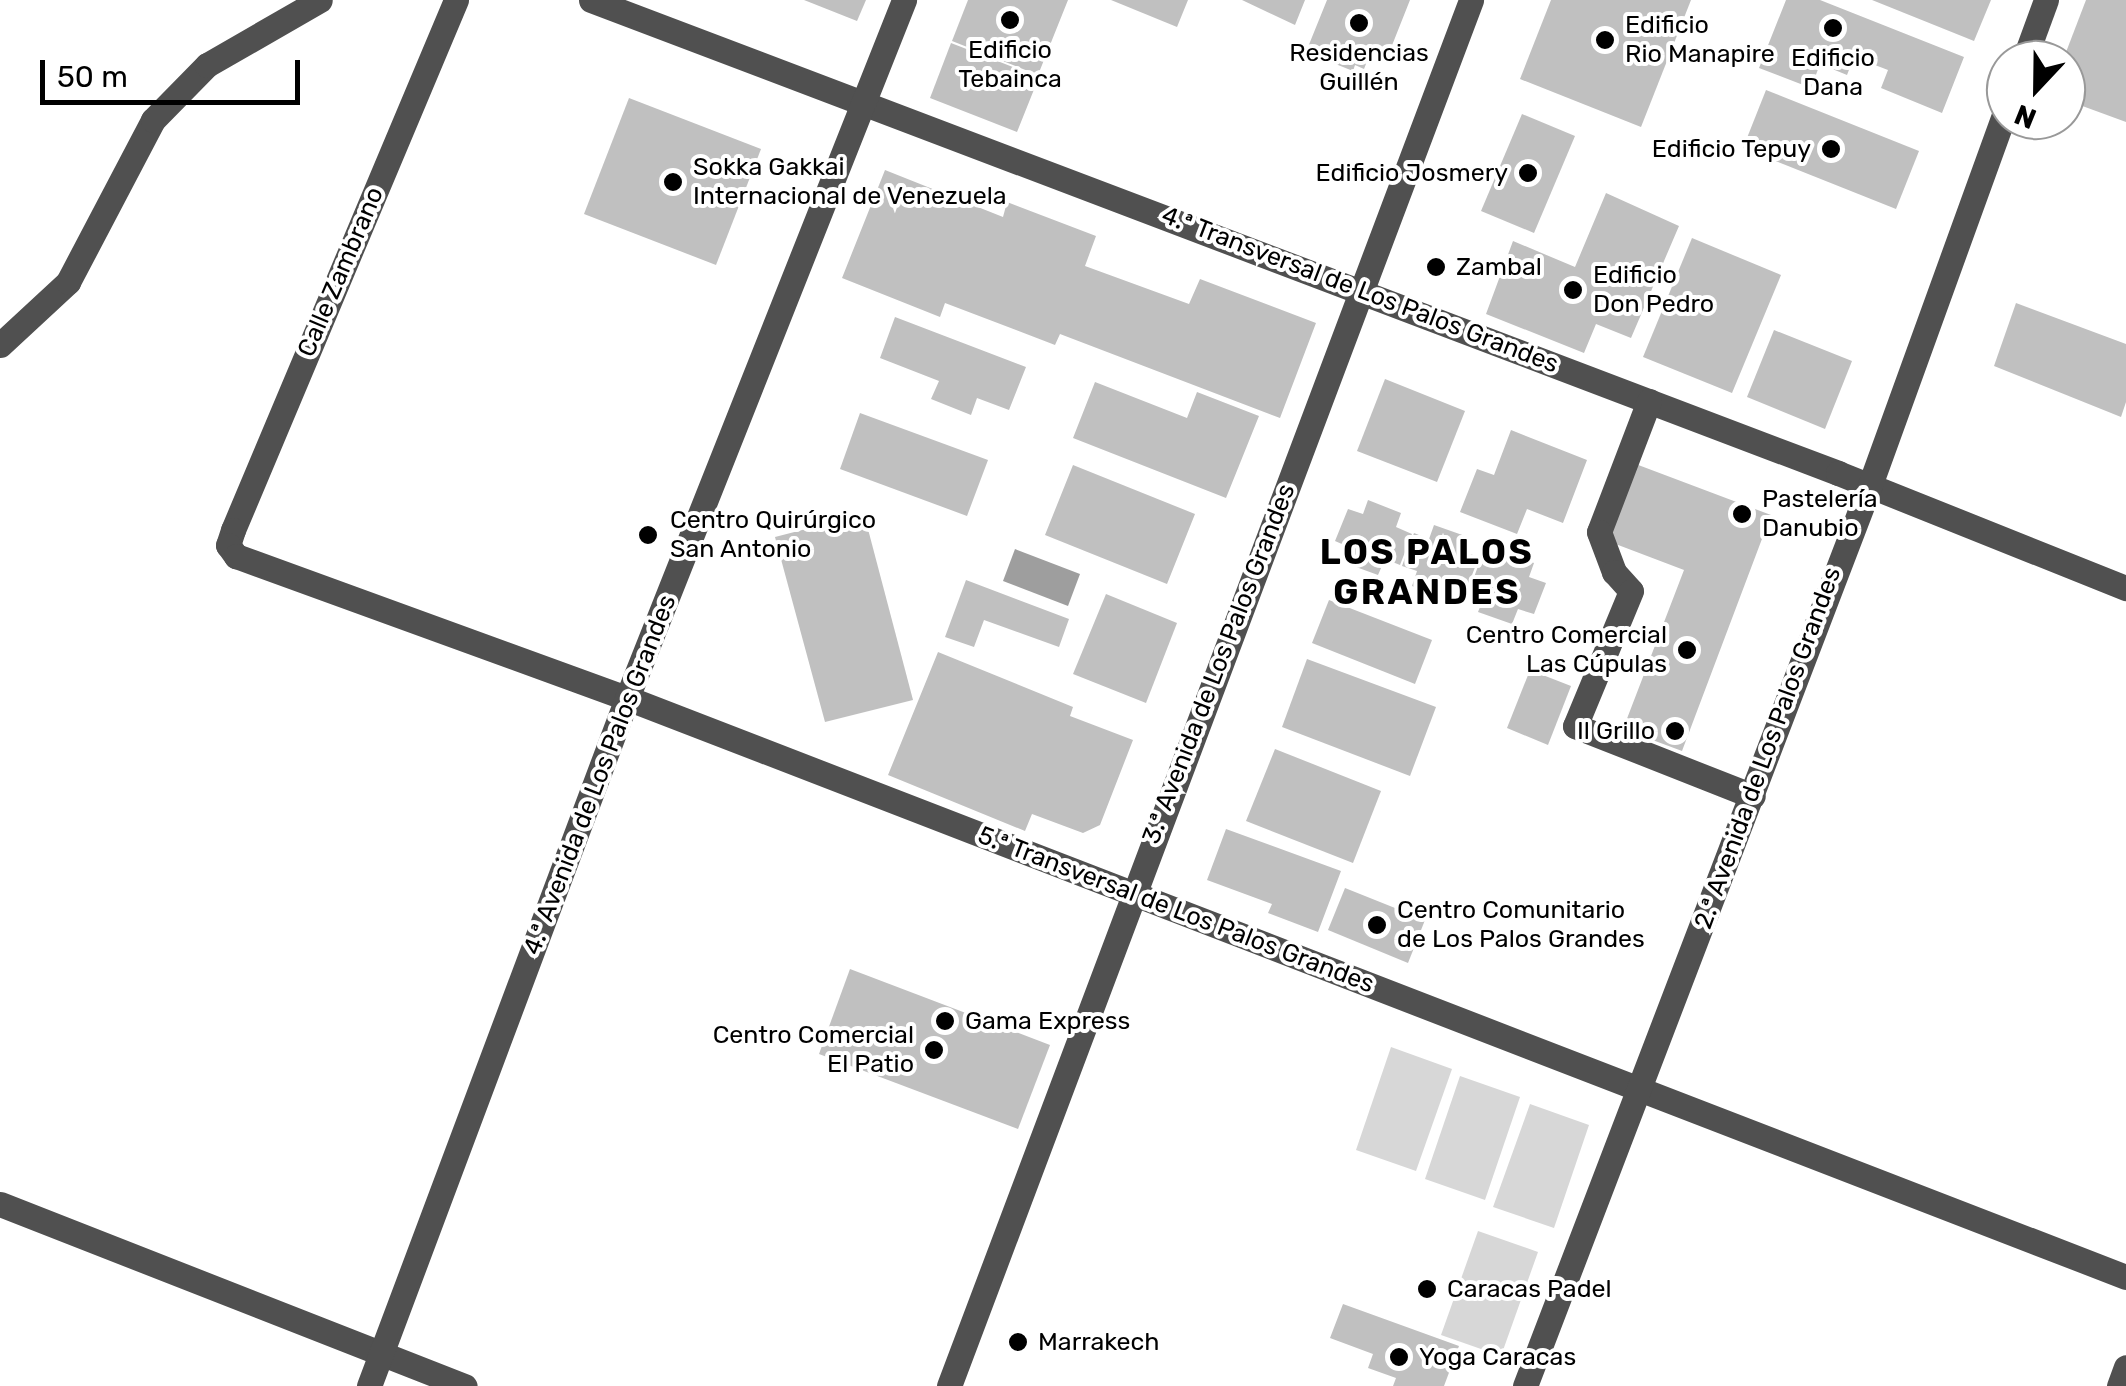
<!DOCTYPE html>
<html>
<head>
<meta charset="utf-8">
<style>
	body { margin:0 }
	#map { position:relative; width:2126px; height:1386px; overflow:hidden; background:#fff; font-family:Rubik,sans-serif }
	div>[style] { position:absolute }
	.green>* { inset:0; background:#d7d7d7 }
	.water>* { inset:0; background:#9e9e9e }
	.building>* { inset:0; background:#c0c0c0 }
	.minor>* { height:25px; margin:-12.5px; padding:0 12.5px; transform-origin:12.5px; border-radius:12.5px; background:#505050 }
	.dots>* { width:28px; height:28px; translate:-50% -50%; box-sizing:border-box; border:5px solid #fff; border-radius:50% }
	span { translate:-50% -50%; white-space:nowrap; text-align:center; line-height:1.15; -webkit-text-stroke:8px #fff; paint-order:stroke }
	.poi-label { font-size:25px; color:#000 }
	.left { translate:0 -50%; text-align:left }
	.right { translate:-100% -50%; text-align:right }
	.street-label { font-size:25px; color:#000 }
	.district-label { font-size:35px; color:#000; font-weight:700; letter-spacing:2.5px }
	.north { position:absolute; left:1986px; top:40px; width:100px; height:100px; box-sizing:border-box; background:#fff; border:2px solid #999; border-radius:50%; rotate:202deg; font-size:28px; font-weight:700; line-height:40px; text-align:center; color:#000 }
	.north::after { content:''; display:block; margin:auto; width:35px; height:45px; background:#000; clip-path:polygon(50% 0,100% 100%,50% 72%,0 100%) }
	.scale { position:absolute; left:40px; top:60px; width:260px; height:45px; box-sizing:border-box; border:5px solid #000; border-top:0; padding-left:12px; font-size:30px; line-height:35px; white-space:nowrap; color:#000; -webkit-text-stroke:8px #fff; paint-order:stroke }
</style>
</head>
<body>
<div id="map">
	<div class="green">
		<i style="clip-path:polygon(1391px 1047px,1452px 1069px,1416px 1171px,1356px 1150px)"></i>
		<i style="clip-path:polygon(1460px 1076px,1520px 1097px,1485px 1200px,1425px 1179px)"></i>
		<i style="clip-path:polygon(1530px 1104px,1589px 1125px,1554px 1228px,1493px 1207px)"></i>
		<i style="clip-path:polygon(1478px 1231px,1538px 1252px,1501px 1356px,1441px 1335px)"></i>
	</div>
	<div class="water">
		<i style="clip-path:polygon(1015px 549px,1080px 574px,1068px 606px,1003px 581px)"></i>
	</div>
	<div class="building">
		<i style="clip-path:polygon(804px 0,866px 0,857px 21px)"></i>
		<i style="clip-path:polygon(968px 0,1068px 0,1038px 75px,952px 41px)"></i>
		<i style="clip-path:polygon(1111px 0,1188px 0,1177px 27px)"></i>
		<i style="clip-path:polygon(1242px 0,1305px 0,1295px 25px)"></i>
		<i style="clip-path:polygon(1327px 0,1410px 0,1389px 53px,1373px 46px,1364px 69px,1355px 65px,1353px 71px,1323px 59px,1325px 54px,1308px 47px)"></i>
		<i style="clip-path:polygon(1551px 0,1691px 0,1641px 127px,1520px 79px)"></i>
		<i style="clip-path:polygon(1786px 0,1820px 0,1964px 57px,1942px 113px,1881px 88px,1888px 70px,1854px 57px,1847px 75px,1820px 64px,1811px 88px,1759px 68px)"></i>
		<i style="clip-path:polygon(1872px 0,1991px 0,1974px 41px)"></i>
		<i style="clip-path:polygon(2086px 0,2126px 0,2126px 122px,2066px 100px,2063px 60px)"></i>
		<i style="clip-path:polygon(951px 43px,1039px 77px,1017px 132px,930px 98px)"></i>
		<i style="clip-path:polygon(1766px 90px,1919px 151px,1896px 209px,1743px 148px)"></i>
		<i style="clip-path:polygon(629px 98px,761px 149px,716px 265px,584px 214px)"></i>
		<i style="clip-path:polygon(1522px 114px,1575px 136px,1534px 233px,1481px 211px)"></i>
		<i style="clip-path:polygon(885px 170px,1003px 217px,1007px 202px,1096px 236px,1085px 266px,1189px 304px,1200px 279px,1316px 323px,1280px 418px,1060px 334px,1055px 345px,945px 303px,940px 317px,842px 278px)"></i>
		<i style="clip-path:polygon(1606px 193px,1679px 226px,1631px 338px,1596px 324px,1584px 353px,1486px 314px,1513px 241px,1575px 267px)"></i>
		<i style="clip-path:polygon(1692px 238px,1781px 275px,1732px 393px,1643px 357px)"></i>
		<i style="clip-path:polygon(2016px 303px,2126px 344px,2126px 402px,2121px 417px,1994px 366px)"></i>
		<i style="clip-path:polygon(895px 317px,1026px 367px,1009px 410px,977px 398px,971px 415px,931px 399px,939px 381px,880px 358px)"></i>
		<i style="clip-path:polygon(1774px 330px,1852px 361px,1825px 429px,1747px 397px)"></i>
		<i style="clip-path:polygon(1385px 379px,1465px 411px,1437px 482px,1357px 451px)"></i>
		<i style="clip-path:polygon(1095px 382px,1187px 418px,1197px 392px,1259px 416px,1226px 498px,1073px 438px)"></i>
		<i style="clip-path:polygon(860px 413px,988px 460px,967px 516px,840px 469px)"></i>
		<i style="clip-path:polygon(1511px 430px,1587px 460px,1563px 523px,1527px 509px,1517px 534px,1460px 512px,1477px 469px,1494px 475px)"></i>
		<i style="clip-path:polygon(1633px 463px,1771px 515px,1682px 751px,1623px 729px,1684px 570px,1605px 540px)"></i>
		<i style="clip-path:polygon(1073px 465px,1195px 514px,1167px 584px,1045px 535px)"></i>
		<i style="clip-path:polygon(1368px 500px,1401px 513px,1396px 527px,1412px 534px,1400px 565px,1385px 559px,1378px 575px,1345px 563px,1351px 548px,1335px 541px,1348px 509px,1363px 514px)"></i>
		<i style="clip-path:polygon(864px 514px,913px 700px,825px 722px,775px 537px)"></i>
		<i style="clip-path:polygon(1434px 525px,1468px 537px,1462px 551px,1479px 557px,1467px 588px,1452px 583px,1445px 599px,1412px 586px,1417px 571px,1402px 566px,1414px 533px,1429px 539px)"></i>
		<i style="clip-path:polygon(1502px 550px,1534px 563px,1529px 577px,1546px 583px,1534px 614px,1518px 609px,1512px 624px,1478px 612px,1484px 597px,1469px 591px,1481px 558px,1496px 564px)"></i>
		<i style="clip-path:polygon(966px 580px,1069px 619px,1059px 647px,984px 620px,974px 647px,945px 637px)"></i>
		<i style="clip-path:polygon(1106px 594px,1177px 623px,1146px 703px,1073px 674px)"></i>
		<i style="clip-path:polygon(1329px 600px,1432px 640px,1415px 684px,1312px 643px)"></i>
		<i style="clip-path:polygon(938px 652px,1073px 707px,1070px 716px,1133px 740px,1100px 825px,1083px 833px,1032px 814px,1025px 831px,888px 775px)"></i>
		<i style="clip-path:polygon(1307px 659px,1436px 707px,1410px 776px,1282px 727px)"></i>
		<i style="clip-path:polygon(1530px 670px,1571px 686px,1548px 745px,1507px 728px)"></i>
		<i style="clip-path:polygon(1275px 749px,1381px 791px,1353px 863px,1246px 821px)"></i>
		<i style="clip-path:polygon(1226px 829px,1341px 871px,1318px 932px,1268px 913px,1272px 904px,1207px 880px)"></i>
		<i style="clip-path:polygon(1345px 888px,1425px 920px,1408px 963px,1328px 930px)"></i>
		<i style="clip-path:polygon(850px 969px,1050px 1045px,1018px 1129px,819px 1054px)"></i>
		<i style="clip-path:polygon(1343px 1304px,1459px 1346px,1444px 1386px,1393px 1386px,1396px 1378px,1368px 1368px,1373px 1354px,1330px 1338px)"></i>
	</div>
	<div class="minor">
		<i style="left:456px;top:0;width:575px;rotate:112.82deg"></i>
		<i style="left:233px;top:530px;width:16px;rotate:108deg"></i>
		<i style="left:228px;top:545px;width:14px;rotate:54deg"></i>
		<i style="left:236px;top:556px;width:416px;rotate:20deg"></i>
		<i style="left:627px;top:698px;width:1607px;rotate:21.12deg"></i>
		<i style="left:591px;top:0;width:1334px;rotate:20.77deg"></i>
		<i style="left:1838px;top:473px;width:310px;rotate:21.8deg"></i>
		<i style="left:2024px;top:60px;width:64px;rotate:-69.9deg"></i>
		<i style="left:0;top:345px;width:93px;rotate:-42.8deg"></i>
		<i style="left:68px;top:282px;width:183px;rotate:-62.3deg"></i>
		<i style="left:153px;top:120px;width:77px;rotate:-45.5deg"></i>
		<i style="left:207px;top:65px;width:130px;rotate:-29.9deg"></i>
		<i style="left:1649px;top:401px;width:140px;rotate:110.9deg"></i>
		<i style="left:1599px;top:532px;width:43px;rotate:69.4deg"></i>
		<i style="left:1614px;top:572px;width:25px;rotate:48deg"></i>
		<i style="left:1631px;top:591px;width:146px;rotate:112.5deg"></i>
		<i style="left:1575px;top:726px;width:191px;rotate:21.5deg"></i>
		<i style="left:0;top:1204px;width:499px;rotate:21.4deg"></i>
		<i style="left:369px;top:1386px;width:735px;rotate:-69.44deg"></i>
		<i style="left:627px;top:698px;width:751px;rotate:-68.35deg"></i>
		<i style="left:949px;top:1386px;width:1481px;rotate:-69.36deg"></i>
		<i style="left:1525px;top:1386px;width:965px;rotate:-69.05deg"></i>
		<i style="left:1870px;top:485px;width:400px;rotate:-70.1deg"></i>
		<i style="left:2119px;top:1386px;width:20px;rotate:-70deg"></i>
	</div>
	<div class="dots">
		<i style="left:1010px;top:20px;background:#000"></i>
		<i style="left:1359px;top:23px;background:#000"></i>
		<i style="left:1833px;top:28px;background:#000"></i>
		<i style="left:1605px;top:40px;background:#000"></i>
		<i style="left:1831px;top:149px;background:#000"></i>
		<i style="left:1528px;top:173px;background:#000"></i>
		<i style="left:673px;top:182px;background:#000"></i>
		<i style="left:1436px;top:267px;background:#000"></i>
		<i style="left:1573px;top:290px;background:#000"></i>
		<i style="left:1742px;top:514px;background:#000"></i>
		<i style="left:648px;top:535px;background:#000"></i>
		<i style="left:1687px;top:650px;background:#000"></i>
		<i style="left:1675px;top:731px;background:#000"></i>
		<i style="left:1377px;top:925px;background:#000"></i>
		<i style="left:945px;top:1021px;background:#000"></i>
		<i style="left:934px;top:1050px;background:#000"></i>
		<i style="left:1427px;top:1289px;background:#000"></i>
		<i style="left:1018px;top:1342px;background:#000"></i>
		<i style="left:1399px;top:1357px;background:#000"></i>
	</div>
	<div class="poi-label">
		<span class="left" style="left:1625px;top:40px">Edificio<br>Rio Manapire</span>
		<span style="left:1010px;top:65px">Edificio<br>Tebainca</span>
		<span style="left:1359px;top:68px">Residencias<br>Guillén</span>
		<span style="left:1833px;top:73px">Edificio<br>Dana</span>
		<span class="right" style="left:1811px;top:149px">Edificio Tepuy</span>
		<span class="left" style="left:693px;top:182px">Sokka Gakkai<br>Internacional de Venezuela</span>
		<span class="right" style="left:1508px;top:173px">Edificio Josmery</span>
		<span class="left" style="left:1456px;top:267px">Zambal</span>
		<span class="left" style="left:1593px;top:290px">Edificio<br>Don Pedro</span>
		<span class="left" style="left:1762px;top:514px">Pastelería<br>Danubio</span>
		<span class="left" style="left:670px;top:535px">Centro Quirúrgico<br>San Antonio</span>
		<span class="right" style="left:1667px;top:650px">Centro Comercial<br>Las Cúpulas</span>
		<span class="right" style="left:1655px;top:731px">Il Grillo</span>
		<span class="left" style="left:1397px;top:925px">Centro Comunitario<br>de Los Palos Grandes</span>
		<span class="left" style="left:965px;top:1021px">Gama Express</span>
		<span class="right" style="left:914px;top:1050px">Centro Comercial<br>El Patio</span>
		<span class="left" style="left:1447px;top:1289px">Caracas Padel</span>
		<span class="left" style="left:1038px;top:1342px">Marrakech</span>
		<span class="left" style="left:1419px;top:1357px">Yoga Caracas</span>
	</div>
	<div class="street-label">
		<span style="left:341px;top:272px;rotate:-67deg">Calle Zambrano</span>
		<span style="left:1360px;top:290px;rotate:21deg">4.ª Transversal de Los Palos Grandes</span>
		<span style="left:1219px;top:664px;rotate:-69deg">3.ª Avenida de Los Palos Grandes</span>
		<span style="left:1768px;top:748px;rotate:-70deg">2.ª Avenida de Los Palos Grandes</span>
		<span style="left:600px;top:775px;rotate:-69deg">4.ª Avenida de Los Palos Grandes</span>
		<span style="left:1176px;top:910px;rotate:21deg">5.ª Transversal de Los Palos Grandes</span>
	</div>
	<div class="district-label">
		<span style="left:1427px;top:572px">LOS PALOS<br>GRANDES</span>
	</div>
	<div class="north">N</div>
	<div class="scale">50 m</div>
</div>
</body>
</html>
